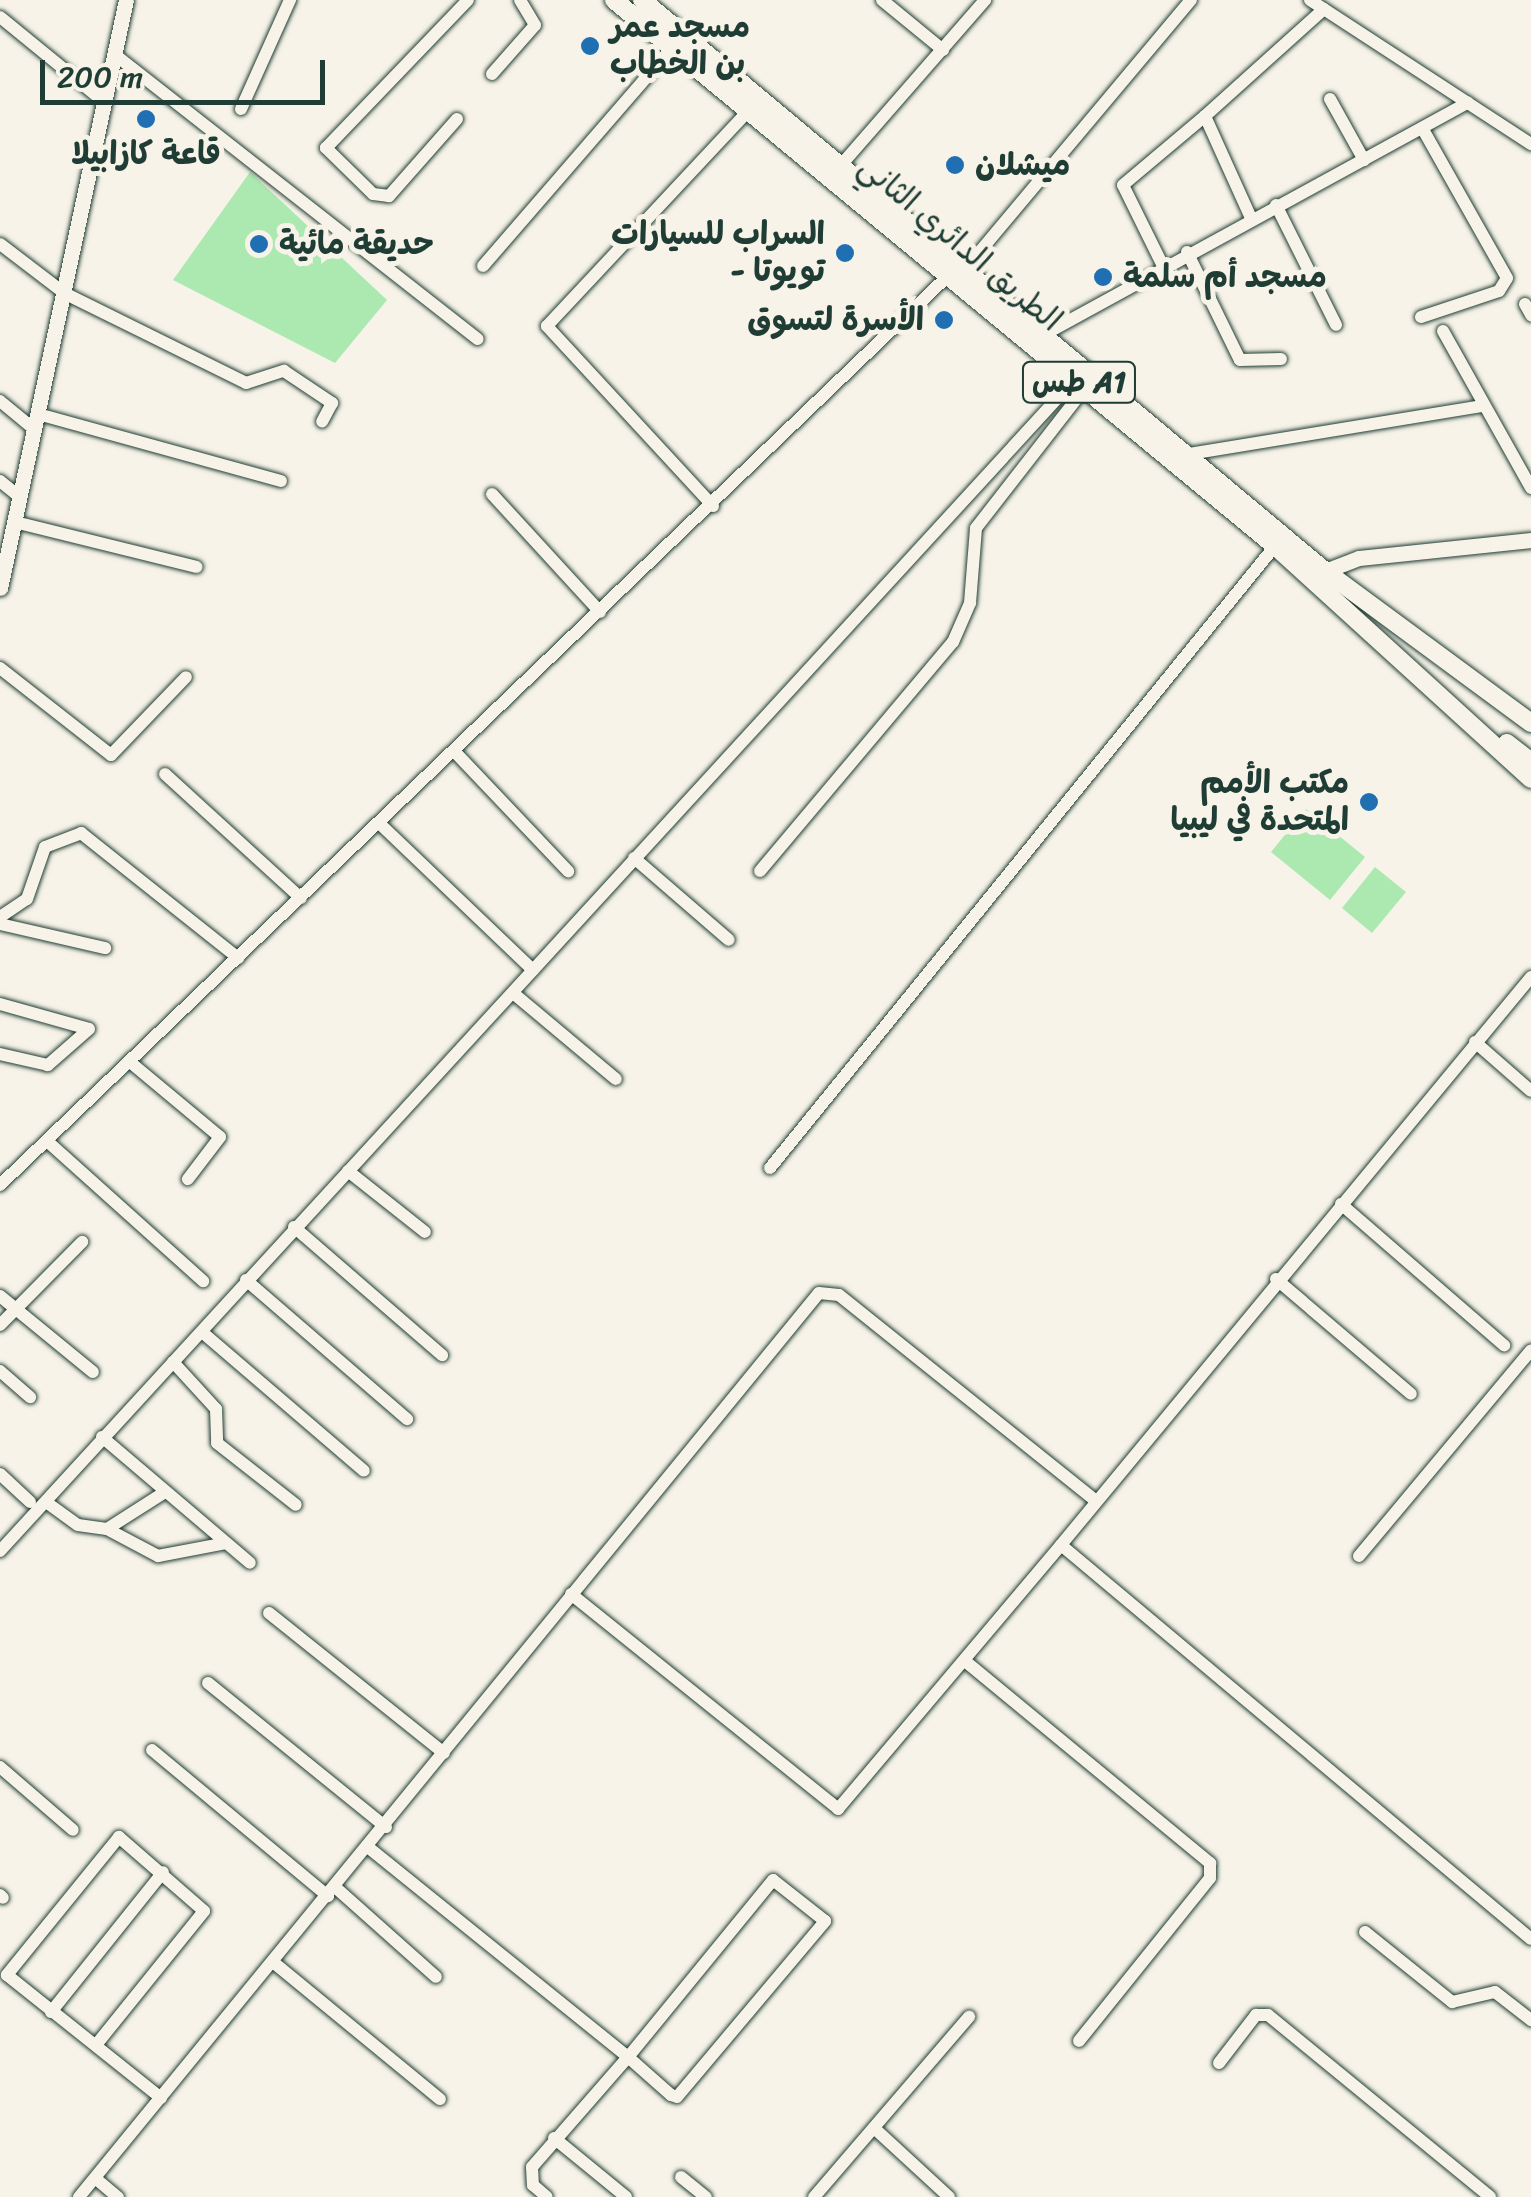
<!DOCTYPE html>
<html>
<head>
<meta charset="utf-8">
<style>
	body { margin:0 }
	#map { position:relative; width:1531px; height:2197px; overflow:hidden; background:#f7f3e8; font-family:Sriracha,"Playpen Sans Arabic",sans-serif }
	div>[style] { position:absolute }
	.green>* { inset:0; background:#ace9b0 }
	.roads { filter:drop-shadow(0 0 2px #1f3d34) drop-shadow(0 0 2px #1f3d34) }
	.minor>* { height:12px; margin:-6px; padding:0 6px; transform-origin:6px; border-radius:6px; background:#f7f3e8 }
	.major>* { height:15px; margin:-7.5px; padding:0 7.5px; transform-origin:7.5px; border-radius:7.5px; background:#f7f3e8 }
	.highway>* { height:18px; margin:-9px; padding:0 9px; transform-origin:9px; border-radius:9px; background:#f7f3e8 }
	.dots>* { width:28px; height:28px; translate:-50% -50%; box-sizing:border-box; border:5px solid #f7f3e8; border-radius:50% }
	span { translate:-50% -50%; white-space:nowrap; text-align:center; line-height:1.15; -webkit-text-stroke:10px #f7f3e8; paint-order:stroke }
	.shield-label span { padding:2px 8px; background:#f7f3e8; border:2px solid; border-radius:8px; -webkit-text-stroke-width:0 }
	.shield-label { font-size:30px; color:#1f3d34; font-weight:700 }
	.poi-label { font-size:32px; color:#1f3d34; font-weight:700 }
	.left { translate:0 -50%; text-align:left }
	.right { translate:-100% -50%; text-align:right }
	.street-label { font-size:32px; color:#1f3d34 }
	.scale { position:absolute; left:40px; top:60px; width:285px; height:45px; box-sizing:border-box; border:5px solid #1f3d34; border-top:0; padding-left:12px; font-size:30px; line-height:35px; white-space:nowrap; color:#1f3d34; -webkit-text-stroke:8px #f7f3e8; paint-order:stroke }
</style>
</head>
<body>
<div id="map">
	<div class="green">
		<i style="clip-path:polygon(250px 172px,387px 300px,335px 363px,173px 280px)"></i>
		<i style="clip-path:polygon(1306px 809px,1365px 857px,1330px 900px,1271px 852px)"></i>
		<i style="clip-path:polygon(1375px 867px,1406px 892px,1372px 933px,1342px 908px)"></i>
	</div>
	<div class="roads">
		<div class="minor">
			<i style="left:882px;top:0;width:79px;rotate:39.3deg"></i>
			<i style="left:1310px;top:0;width:264px;rotate:33.1deg"></i>
			<i style="left:0;top:17px;width:133px;rotate:39.2deg"></i>
			<i style="left:114px;top:54px;width:462px;rotate:38.1deg"></i>
			<i style="left:492px;top:74px;width:65px;rotate:-48.7deg"></i>
			<i style="left:535px;top:25px;width:29px;rotate:-121deg"></i>
			<i style="left:1330px;top:99px;width:70px;rotate:60.9deg"></i>
			<i style="left:241px;top:109px;width:120px;rotate:-65.8deg"></i>
			<i style="left:457px;top:119px;width:103px;rotate:131.4deg"></i>
			<i style="left:389px;top:196px;width:16px;rotate:-173deg"></i>
			<i style="left:373px;top:194px;width:66px;rotate:-135.6deg"></i>
			<i style="left:326px;top:148px;width:205px;rotate:-46.2deg"></i>
			<i style="left:842px;top:164px;width:218px;rotate:-48.9deg"></i>
			<i style="left:1276px;top:205px;width:134px;rotate:63.4deg"></i>
			<i style="left:1251px;top:218px;width:112px;rotate:-114.3deg"></i>
			<i style="left:1205px;top:116px;width:160px;rotate:-42deg"></i>
			<i style="left:0;top:244px;width:81px;rotate:37.4deg"></i>
			<i style="left:64px;top:293px;width:203px;rotate:26.3deg"></i>
			<i style="left:246px;top:383px;width:40px;rotate:-18deg"></i>
			<i style="left:284px;top:371px;width:58px;rotate:33.7deg"></i>
			<i style="left:332px;top:403px;width:21px;rotate:118deg"></i>
			<i style="left:1187px;top:252px;width:120px;rotate:63.9deg"></i>
			<i style="left:1240px;top:360px;width:41px;rotate:-1.4deg"></i>
			<i style="left:483px;top:266px;width:289px;rotate:-49.1deg"></i>
			<i style="left:1163px;top:266px;width:90px;rotate:-116.3deg"></i>
			<i style="left:1123px;top:185px;width:107px;rotate:-40.1deg"></i>
			<i style="left:966px;top:268px;width:350px;rotate:-50deg"></i>
			<i style="left:1525px;top:304px;width:13px;rotate:61deg"></i>
			<i style="left:1421px;top:317px;width:82px;rotate:-18.4deg"></i>
			<i style="left:1499px;top:291px;width:15px;rotate:-58deg"></i>
			<i style="left:1507px;top:278px;width:172px;rotate:-119.5deg"></i>
			<i style="left:1443px;top:331px;width:180px;rotate:60.7deg"></i>
			<i style="left:1045px;top:334px;width:482px;rotate:-28.7deg"></i>
			<i style="left:0;top:401px;width:45px;rotate:39.6deg"></i>
			<i style="left:38px;top:414px;width:252px;rotate:15.4deg"></i>
			<i style="left:1189px;top:454px;width:298px;rotate:-9.3deg"></i>
			<i style="left:0;top:481px;width:26px;rotate:39deg"></i>
			<i style="left:492px;top:494px;width:160px;rotate:47.5deg"></i>
			<i style="left:713px;top:506px;width:245px;rotate:-132.7deg"></i>
			<i style="left:547px;top:326px;width:296px;rotate:-46.9deg"></i>
			<i style="left:15px;top:522px;width:187px;rotate:13.9deg"></i>
			<i style="left:0;top:668px;width:141px;rotate:38.1deg"></i>
			<i style="left:111px;top:755px;width:108px;rotate:-46.1deg"></i>
			<i style="left:454px;top:751px;width:166px;rotate:46.5deg"></i>
			<i style="left:165px;top:774px;width:184px;rotate:42.4deg"></i>
			<i style="left:379px;top:823px;width:213px;rotate:43.7deg"></i>
			<i style="left:634px;top:858px;width:125px;rotate:40.8deg"></i>
			<i style="left:760px;top:871px;width:299px;rotate:-49.9deg"></i>
			<i style="left:953px;top:642px;width:43px;rotate:-66.4deg"></i>
			<i style="left:970px;top:603px;width:75px;rotate:-85.4deg"></i>
			<i style="left:976px;top:528px;width:177px;rotate:-52.1deg"></i>
			<i style="left:0;top:917px;width:32px;rotate:-34deg"></i>
			<i style="left:27px;top:899px;width:55px;rotate:-70.9deg"></i>
			<i style="left:45px;top:847px;width:39px;rotate:-21deg"></i>
			<i style="left:81px;top:833px;width:201px;rotate:38.5deg"></i>
			<i style="left:0;top:924px;width:108px;rotate:12.9deg"></i>
			<i style="left:1531px;top:977px;width:737px;rotate:129.61deg"></i>
			<i style="left:1061px;top:1545px;width:613px;rotate:39.97deg"></i>
			<i style="left:513px;top:993px;width:134px;rotate:39.9deg"></i>
			<i style="left:0;top:1004px;width:92px;rotate:15.7deg"></i>
			<i style="left:89px;top:1029px;width:55px;rotate:138.7deg"></i>
			<i style="left:48px;top:1065px;width:49px;rotate:-167.1deg"></i>
			<i style="left:1475px;top:1042px;width:74px;rotate:41.2deg"></i>
			<i style="left:130px;top:1062px;width:117px;rotate:39.8deg"></i>
			<i style="left:220px;top:1137px;width:53px;rotate:127.3deg"></i>
			<i style="left:47px;top:1141px;width:210px;rotate:41.9deg"></i>
			<i style="left:770px;top:1168px;width:801px;rotate:-50.93deg"></i>
			<i style="left:348px;top:1171px;width:98px;rotate:38.4deg"></i>
			<i style="left:0;top:1185px;width:1316px;rotate:-43.8deg"></i>
			<i style="left:1341px;top:1204px;width:216px;rotate:40.9deg"></i>
			<i style="left:294px;top:1227px;width:196px;rotate:40.9deg"></i>
			<i style="left:1276px;top:1279px;width:177px;rotate:40.4deg"></i>
			<i style="left:246px;top:1280px;width:213px;rotate:40.8deg"></i>
			<i style="left:0;top:1296px;width:120px;rotate:39.3deg"></i>
			<i style="left:0;top:1325px;width:117px;rotate:-45.3deg"></i>
			<i style="left:202px;top:1332px;width:213px;rotate:40.6deg"></i>
			<i style="left:173px;top:1362px;width:64px;rotate:47.5deg"></i>
			<i style="left:216px;top:1409px;width:34px;rotate:88deg"></i>
			<i style="left:217px;top:1443px;width:100px;rotate:38.1deg"></i>
			<i style="left:0;top:1371px;width:40px;rotate:41deg"></i>
			<i style="left:102px;top:1437px;width:194px;rotate:40.4deg"></i>
			<i style="left:0;top:1474px;width:41px;rotate:43deg"></i>
			<i style="left:46px;top:1502px;width:39px;rotate:36deg"></i>
			<i style="left:78px;top:1525px;width:29px;rotate:8deg"></i>
			<i style="left:107px;top:1529px;width:69px;rotate:-32.5deg"></i>
			<i style="left:107px;top:1529px;width:58px;rotate:27.9deg"></i>
			<i style="left:158px;top:1556px;width:69px;rotate:-10.8deg"></i>
			<i style="left:0;top:1551px;width:1590px;rotate:-47.47deg"></i>
			<i style="left:1359px;top:1556px;width:268px;rotate:-50.1deg"></i>
			<i style="left:571px;top:1594px;width:343px;rotate:38.8deg"></i>
			<i style="left:838px;top:1809px;width:346px;rotate:-49.8deg"></i>
			<i style="left:269px;top:1613px;width:224px;rotate:38.7deg"></i>
			<i style="left:965px;top:1661px;width:318px;rotate:39.5deg"></i>
			<i style="left:1210px;top:1863px;width:15px;rotate:90deg"></i>
			<i style="left:1210px;top:1878px;width:209px;rotate:128.8deg"></i>
			<i style="left:208px;top:1683px;width:229px;rotate:39deg"></i>
			<i style="left:152px;top:1750px;width:229px;rotate:39.7deg"></i>
			<i style="left:0;top:1767px;width:96px;rotate:40.8deg"></i>
			<i style="left:369px;top:1848px;width:333px;rotate:38.9deg"></i>
			<i style="left:628px;top:2057px;width:57px;rotate:41.5deg"></i>
			<i style="left:671px;top:2095px;width:6px;rotate:18deg"></i>
			<i style="left:677px;top:2097px;width:230px;rotate:-49.9deg"></i>
			<i style="left:825px;top:1921px;width:66px;rotate:-141.7deg"></i>
			<i style="left:773px;top:1880px;width:229px;rotate:129.3deg"></i>
			<i style="left:628px;top:2057px;width:146px;rotate:131.1deg"></i>
			<i style="left:532px;top:2167px;width:18px;rotate:87deg"></i>
			<i style="left:533px;top:2185px;width:18px;rotate:41deg"></i>
			<i style="left:335px;top:1887px;width:135px;rotate:41.7deg"></i>
			<i style="left:0;top:1895px;width:4px;rotate:45deg"></i>
			<i style="left:1365px;top:1932px;width:112px;rotate:38.8deg"></i>
			<i style="left:1452px;top:2002px;width:44px;rotate:-13.1deg"></i>
			<i style="left:1495px;top:1992px;width:46px;rotate:37.9deg"></i>
			<i style="left:273px;top:1962px;width:216px;rotate:39.4deg"></i>
			<i style="left:51px;top:2012px;width:179px;rotate:-51.3deg"></i>
			<i style="left:96px;top:2045px;width:172px;rotate:-51.1deg"></i>
			<i style="left:204px;top:1911px;width:113px;rotate:-139deg"></i>
			<i style="left:119px;top:1837px;width:178px;rotate:129.1deg"></i>
			<i style="left:7px;top:1975px;width:197px;rotate:38.6deg"></i>
			<i style="left:1219px;top:2063px;width:61px;rotate:-52.4deg"></i>
			<i style="left:1256px;top:2015px;width:12px"></i>
			<i style="left:1268px;top:2015px;width:287px;rotate:39.3deg"></i>
			<i style="left:874px;top:2128px;width:102px;rotate:42.6deg"></i>
			<i style="left:554px;top:2138px;width:93px;rotate:39.3deg"></i>
			<i style="left:681px;top:2177px;width:32px;rotate:39deg"></i>
			<i style="left:95px;top:2178px;width:30px;rotate:40deg"></i>
			<i style="left:79px;top:2197px;width:1168px;rotate:-50.7deg"></i>
			<i style="left:819px;top:1293px;width:20px;rotate:6deg"></i>
			<i style="left:839px;top:1295px;width:329px;rotate:38.7deg"></i>
			<i style="left:814px;top:2197px;width:238px;rotate:-49.3deg"></i>
		</div>
		<div class="major">
			<i style="left:1325px;top:571px;width:36px;rotate:-21deg"></i>
			<i style="left:1359px;top:558px;width:173px;rotate:-6deg"></i>
			<i style="left:0;top:588px;width:601px;rotate:-77.91deg"></i>
		</div>
		<div class="highway">
			<i style="left:614px;top:0;width:857px;rotate:39.56deg"></i>
			<i style="left:1275px;top:546px;width:346px;rotate:42.3deg"></i>
			<i style="left:642px;top:0;width:890px;rotate:39.9deg"></i>
			<i style="left:1325px;top:571px;width:256px;rotate:36.4deg"></i>
			<i style="left:1507px;top:743px;width:31px;rotate:38deg"></i>
		</div>
	</div>
	<div class="dots">
		<i style="left:590px;top:46px;background:#1f6fb2"></i>
		<i style="left:146px;top:119px;background:#1f6fb2"></i>
		<i style="left:955px;top:165px;background:#1f6fb2"></i>
		<i style="left:259px;top:244px;background:#1f6fb2"></i>
		<i style="left:845px;top:253px;background:#1f6fb2"></i>
		<i style="left:1103px;top:277px;background:#1f6fb2"></i>
		<i style="left:944px;top:320px;background:#1f6fb2"></i>
		<i style="left:1369px;top:802px;background:#1f6fb2"></i>
	</div>
	<div class="shield-label">
		<span style="left:1079px;top:382px">طس A1</span>
	</div>
	<div class="poi-label">
		<span class="left" style="left:610px;top:46px">مسجد عمر<br>بن الخطاب</span>
		<span style="left:146px;top:154px">قاعة كازابيلا</span>
		<span class="left" style="left:975px;top:165px">ميشلان</span>
		<span class="right" style="left:825px;top:253px">السراب للسيارات<br>- تويوتا</span>
		<span class="left" style="left:279px;top:244px">حديقة مائية</span>
		<span class="left" style="left:1123px;top:277px">مسجد أم سلمة</span>
		<span class="right" style="left:924px;top:320px">الأسرة لتسوق</span>
		<span class="right" style="left:1349px;top:802px">مكتب الأمم<br>المتحدة في ليبيا</span>
	</div>
	<div class="street-label">
		<span style="left:960px;top:244px;rotate:40deg">الطريق الدائري الثاني</span>
	</div>
	<div class="scale">200 m</div>
</div>
</body>
</html>
